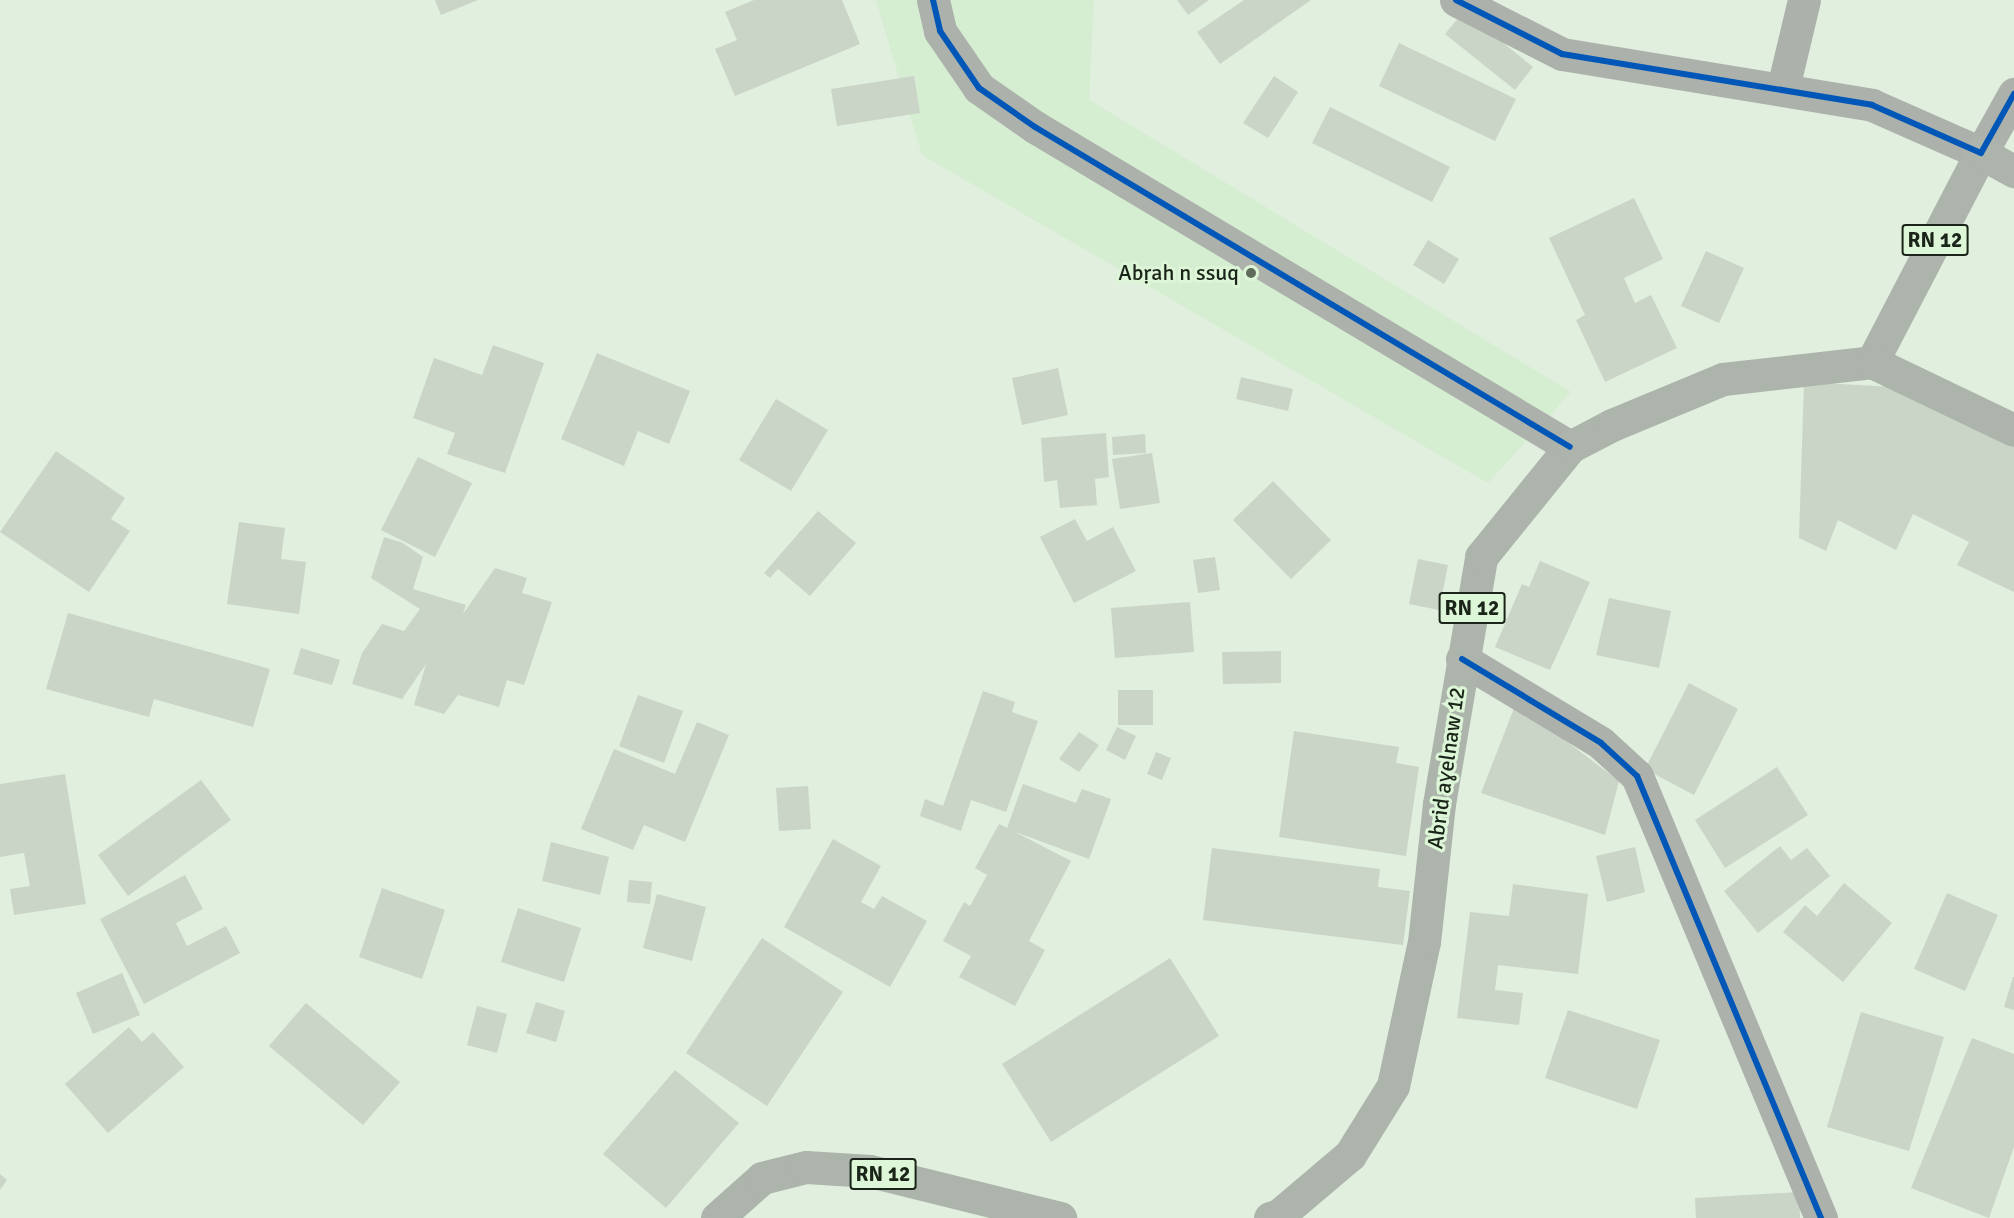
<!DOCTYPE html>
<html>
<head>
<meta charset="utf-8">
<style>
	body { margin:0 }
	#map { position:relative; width:2014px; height:1218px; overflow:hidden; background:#e1efde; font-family:Signika,sans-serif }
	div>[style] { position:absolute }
	.built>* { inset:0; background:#d5edd0 }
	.building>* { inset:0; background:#cad5c7 }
	.minor>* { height:33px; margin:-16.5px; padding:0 16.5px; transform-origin:16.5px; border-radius:16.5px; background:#acb2ab }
	.major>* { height:33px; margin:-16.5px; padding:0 16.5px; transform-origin:16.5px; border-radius:16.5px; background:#acb4ab }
	.cycleway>* { height:6px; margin:-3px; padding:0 3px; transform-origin:3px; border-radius:3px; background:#0057b8 }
	.dots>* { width:16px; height:16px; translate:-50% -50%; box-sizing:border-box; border:3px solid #dcf6d7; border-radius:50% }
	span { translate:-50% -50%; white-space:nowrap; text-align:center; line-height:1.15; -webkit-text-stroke:6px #dcf6d7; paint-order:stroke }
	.shield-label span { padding:2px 4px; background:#dcf6d7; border:2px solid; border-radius:4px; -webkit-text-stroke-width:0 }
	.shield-label { font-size:21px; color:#1b2419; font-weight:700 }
	.poi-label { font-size:22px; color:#1b2419 }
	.right { translate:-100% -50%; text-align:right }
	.street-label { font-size:22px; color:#1b2419 }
</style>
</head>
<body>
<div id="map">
	<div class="built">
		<i style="clip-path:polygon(876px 0,1094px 0,1089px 100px,1571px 392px,1488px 483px,922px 155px)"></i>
	</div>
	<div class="building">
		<i style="clip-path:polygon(435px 0,478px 0,441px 15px)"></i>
		<i style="clip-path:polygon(754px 0,842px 0,860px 44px,735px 96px,715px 49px,737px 40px,725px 12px)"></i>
		<i style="clip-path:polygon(1177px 0,1209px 0,1188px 15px)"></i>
		<i style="clip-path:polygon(1244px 0,1311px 0,1220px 64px,1197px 32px)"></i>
		<i style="clip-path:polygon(1464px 11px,1533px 67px,1515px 90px,1445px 34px)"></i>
		<i style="clip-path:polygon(1399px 43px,1516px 99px,1495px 141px,1379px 86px)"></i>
		<i style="clip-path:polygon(914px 76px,920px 113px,837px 126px,831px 89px)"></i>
		<i style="clip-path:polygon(1274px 76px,1298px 92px,1268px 138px,1243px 123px)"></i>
		<i style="clip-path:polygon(1330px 107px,1450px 167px,1432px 202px,1312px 143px)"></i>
		<i style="clip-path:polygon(1634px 198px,1663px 259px,1624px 278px,1635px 303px,1651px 295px,1677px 348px,1605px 382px,1576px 320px,1585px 315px,1549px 238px)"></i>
		<i style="clip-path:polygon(1428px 240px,1459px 259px,1444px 284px,1413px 265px)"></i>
		<i style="clip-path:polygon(1706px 251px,1744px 268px,1719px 323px,1681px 306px)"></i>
		<i style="clip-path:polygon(493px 345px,544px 363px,505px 473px,447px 454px,455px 433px,413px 418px,434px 358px,482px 375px)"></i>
		<i style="clip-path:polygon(597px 353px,690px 391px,669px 444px,638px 431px,624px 466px,561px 439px)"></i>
		<i style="clip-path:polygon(1058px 368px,1068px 415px,1022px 425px,1012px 378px)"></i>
		<i style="clip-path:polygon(1241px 377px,1293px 389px,1288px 411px,1236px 399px)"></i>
		<i style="clip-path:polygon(1804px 382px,1895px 387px,2014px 445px,2014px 592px,1957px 565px,1969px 542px,1913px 514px,1896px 550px,1838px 520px,1826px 551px,1799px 538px)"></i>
		<i style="clip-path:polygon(776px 399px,828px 430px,791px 491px,739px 460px)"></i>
		<i style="clip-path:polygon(1106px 433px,1109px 477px,1095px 479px,1097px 505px,1060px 508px,1057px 480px,1044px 482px,1041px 438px)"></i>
		<i style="clip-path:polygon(1145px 434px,1146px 453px,1113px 455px,1112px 437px)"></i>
		<i style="clip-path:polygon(56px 451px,125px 498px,111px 519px,130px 531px,89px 592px,0 532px)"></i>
		<i style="clip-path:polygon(1152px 453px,1160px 503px,1120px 509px,1112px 459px)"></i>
		<i style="clip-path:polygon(418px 457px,472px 483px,435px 557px,381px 530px)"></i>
		<i style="clip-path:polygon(1273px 481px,1331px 540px,1291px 579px,1233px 520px)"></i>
		<i style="clip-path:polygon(818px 511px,856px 543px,810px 596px,778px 569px,770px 578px,764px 573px)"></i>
		<i style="clip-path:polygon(1075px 519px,1087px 541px,1113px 527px,1136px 571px,1074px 603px,1040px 537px)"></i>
		<i style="clip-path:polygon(239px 522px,285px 528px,281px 559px,306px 562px,299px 614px,227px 604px)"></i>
		<i style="clip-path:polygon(384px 537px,403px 543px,423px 557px,413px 589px,466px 605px,463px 614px,495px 568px,527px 578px,522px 593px,552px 602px,524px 685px,507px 680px,499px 707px,458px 695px,444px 714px,414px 705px,426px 664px,402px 699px,352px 684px,362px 653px,382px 624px,404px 631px,420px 609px,371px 578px)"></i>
		<i style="clip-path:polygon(1215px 557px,1220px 590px,1198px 593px,1193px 560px)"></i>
		<i style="clip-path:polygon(1418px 559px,1448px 565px,1439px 610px,1409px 604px)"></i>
		<i style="clip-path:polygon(1540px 561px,1590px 582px,1550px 670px,1495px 647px,1522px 584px,1529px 587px)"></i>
		<i style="clip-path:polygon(1609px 598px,1671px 611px,1659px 668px,1596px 655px)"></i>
		<i style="clip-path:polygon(1190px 602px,1194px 652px,1115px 658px,1111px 608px)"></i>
		<i style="clip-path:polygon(68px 613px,270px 669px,253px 727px,154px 699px,149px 717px,46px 689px)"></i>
		<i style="clip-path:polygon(301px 648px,340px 660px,332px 685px,293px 674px)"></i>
		<i style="clip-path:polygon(1281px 651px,1281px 683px,1223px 684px,1222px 652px)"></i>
		<i style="clip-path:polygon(1689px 683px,1738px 709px,1694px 795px,1645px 769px)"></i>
		<i style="clip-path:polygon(1118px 690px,1153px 690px,1153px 725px,1118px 725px)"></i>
		<i style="clip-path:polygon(983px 691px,1015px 702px,1012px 712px,1038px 721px,1006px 812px,971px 800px,961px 831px,920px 816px,925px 799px,943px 806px)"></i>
		<i style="clip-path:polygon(638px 695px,683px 711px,664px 763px,619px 746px)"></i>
		<i style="clip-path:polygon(1516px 703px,1619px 781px,1605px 835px,1481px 793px)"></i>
		<i style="clip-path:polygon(697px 722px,729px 735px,685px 842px,644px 825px,633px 850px,581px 829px,614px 749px,675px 774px)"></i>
		<i style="clip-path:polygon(1117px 727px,1136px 736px,1125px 760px,1106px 750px)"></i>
		<i style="clip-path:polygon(1294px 731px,1399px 747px,1396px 763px,1419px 767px,1406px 856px,1279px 837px)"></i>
		<i style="clip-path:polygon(1079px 732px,1099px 745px,1079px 772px,1059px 759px)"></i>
		<i style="clip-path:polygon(1156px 752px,1171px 758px,1162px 780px,1147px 774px)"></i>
		<i style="clip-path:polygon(1777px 767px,1808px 815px,1725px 868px,1695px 820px)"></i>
		<i style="clip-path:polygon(65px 774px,86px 904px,14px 915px,10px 889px,30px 886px,24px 853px,0 857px,0 784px)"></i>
		<i style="clip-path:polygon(201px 780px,231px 820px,128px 896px,98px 855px)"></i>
		<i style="clip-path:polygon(1023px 784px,1076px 803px,1082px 789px,1111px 799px,1089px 859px,1015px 832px,1071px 861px,1029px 941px,1045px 950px,1015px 1006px,959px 977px,971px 956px,943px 941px,964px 902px,970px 906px,987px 875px,975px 868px,999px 824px,1007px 828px)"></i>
		<i style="clip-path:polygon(808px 786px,811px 829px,779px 831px,776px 788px)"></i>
		<i style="clip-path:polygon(833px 839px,881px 866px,861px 902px,874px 909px,882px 896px,927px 921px,890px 987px,784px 927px)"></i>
		<i style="clip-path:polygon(551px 842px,609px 857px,600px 895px,542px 881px)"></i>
		<i style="clip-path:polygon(1780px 846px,1791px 860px,1807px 848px,1830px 876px,1758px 933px,1724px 891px)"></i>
		<i style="clip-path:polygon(1635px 847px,1645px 892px,1607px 902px,1596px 856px)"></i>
		<i style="clip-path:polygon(1212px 848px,1380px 869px,1378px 887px,1410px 891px,1403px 945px,1203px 920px)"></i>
		<i style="clip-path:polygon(185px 875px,203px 909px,176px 923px,187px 946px,226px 926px,240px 953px,144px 1004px,100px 919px)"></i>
		<i style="clip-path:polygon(629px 880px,652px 882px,650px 904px,627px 902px)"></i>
		<i style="clip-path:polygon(1844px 883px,1892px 923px,1843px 982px,1783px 932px,1805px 905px,1817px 916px)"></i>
		<i style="clip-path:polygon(1513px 884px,1588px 894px,1578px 974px,1498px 965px,1495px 990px,1523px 993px,1519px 1025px,1457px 1018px,1470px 912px,1509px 916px)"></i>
		<i style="clip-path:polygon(382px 888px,445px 910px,422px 979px,359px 957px)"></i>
		<i style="clip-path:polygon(1947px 893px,1998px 915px,1965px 991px,1914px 969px)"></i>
		<i style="clip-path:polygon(657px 894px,706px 907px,692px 961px,643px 948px)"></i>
		<i style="clip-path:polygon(518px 908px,581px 928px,564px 982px,501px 962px)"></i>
		<i style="clip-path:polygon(762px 938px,843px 992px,767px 1106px,686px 1053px)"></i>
		<i style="clip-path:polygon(1170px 958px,1219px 1036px,1051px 1142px,1002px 1064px)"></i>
		<i style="clip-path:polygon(122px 973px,140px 1015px,93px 1034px,76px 993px)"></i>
		<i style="clip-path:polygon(2013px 977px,2014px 977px,2014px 1010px,2004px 1007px)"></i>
		<i style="clip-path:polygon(536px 1002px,565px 1011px,556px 1042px,526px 1033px)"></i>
		<i style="clip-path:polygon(306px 1003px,400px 1082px,363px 1125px,269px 1046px)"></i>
		<i style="clip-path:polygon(477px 1006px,507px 1014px,497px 1053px,467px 1045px)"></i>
		<i style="clip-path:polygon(1568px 1010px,1660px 1040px,1637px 1109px,1545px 1078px)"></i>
		<i style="clip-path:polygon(1861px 1012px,1944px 1037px,1909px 1151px,1827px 1127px)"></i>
		<i style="clip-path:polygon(129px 1027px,142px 1042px,153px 1032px,184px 1067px,108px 1133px,65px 1084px)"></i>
		<i style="clip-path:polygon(1972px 1038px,2014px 1054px,2014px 1147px,1989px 1218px,1911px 1188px)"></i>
		<i style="clip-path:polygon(675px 1070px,739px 1123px,666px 1208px,603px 1154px)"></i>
		<i style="clip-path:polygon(0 1174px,7px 1180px,0 1190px)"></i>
		<i style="clip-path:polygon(1799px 1192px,1800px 1218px,1696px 1218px,1695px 1198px)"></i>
	</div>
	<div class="minor">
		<i style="left:933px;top:0;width:32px;rotate:77deg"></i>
		<i style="left:940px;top:31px;width:69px;rotate:55.6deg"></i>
		<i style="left:979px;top:88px;width:68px;rotate:34.9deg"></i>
		<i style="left:1035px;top:127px;width:623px;rotate:30.88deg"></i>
		<i style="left:1456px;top:0;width:119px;rotate:27deg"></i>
		<i style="left:1562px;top:54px;width:314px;rotate:9.3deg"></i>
		<i style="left:1872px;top:105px;width:119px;rotate:23.8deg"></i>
		<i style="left:1981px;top:153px;width:68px;rotate:-60.8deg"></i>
		<i style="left:1783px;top:88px;width:90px;rotate:-76.6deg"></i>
		<i style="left:1462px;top:659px;width:162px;rotate:31.1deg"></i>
		<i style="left:1601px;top:743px;width:49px;rotate:42.5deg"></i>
		<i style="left:1637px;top:776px;width:479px;rotate:67.4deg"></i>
	</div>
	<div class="major">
		<i style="left:1872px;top:362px;width:236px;rotate:-62.5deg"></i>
		<i style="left:1981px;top:153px;width:38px;rotate:29deg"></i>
		<i style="left:717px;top:1218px;width:60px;rotate:-41.6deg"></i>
		<i style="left:762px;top:1178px;width:45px;rotate:-14deg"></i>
		<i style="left:806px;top:1167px;width:64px;rotate:3.6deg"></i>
		<i style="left:870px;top:1171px;width:196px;rotate:13.9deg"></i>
		<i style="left:1270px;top:1218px;width:9px;rotate:-18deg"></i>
		<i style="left:1279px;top:1215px;width:93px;rotate:-40.2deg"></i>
		<i style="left:1350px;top:1155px;width:81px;rotate:-58.1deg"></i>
		<i style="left:1393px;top:1086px;width:147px;rotate:-77.9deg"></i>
		<i style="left:1424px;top:942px;width:139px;rotate:-83.8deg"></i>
		<i style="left:1439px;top:804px;width:251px;rotate:-80.3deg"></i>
		<i style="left:1481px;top:557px;width:141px;rotate:-51deg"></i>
		<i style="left:1570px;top:447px;width:47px;rotate:-27.6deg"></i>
		<i style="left:1612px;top:425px;width:120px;rotate:-22.5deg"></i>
		<i style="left:1723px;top:379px;width:150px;rotate:-6.5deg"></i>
		<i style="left:1872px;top:362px;width:157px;rotate:25.6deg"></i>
	</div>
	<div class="cycleway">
		<i style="left:933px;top:0;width:32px;rotate:77deg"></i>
		<i style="left:940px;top:31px;width:69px;rotate:55.6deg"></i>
		<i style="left:979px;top:88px;width:68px;rotate:34.9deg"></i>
		<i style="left:1035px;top:127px;width:623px;rotate:30.88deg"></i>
		<i style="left:1456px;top:0;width:119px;rotate:27deg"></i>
		<i style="left:1562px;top:54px;width:314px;rotate:9.3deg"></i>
		<i style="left:1872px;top:105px;width:119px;rotate:23.8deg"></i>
		<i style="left:1981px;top:153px;width:68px;rotate:-60.8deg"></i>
		<i style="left:1462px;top:659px;width:162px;rotate:31.1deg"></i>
		<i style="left:1601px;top:743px;width:49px;rotate:42.5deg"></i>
		<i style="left:1637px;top:776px;width:479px;rotate:67.4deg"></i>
	</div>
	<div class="dots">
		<i style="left:1251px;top:273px;background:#606b5e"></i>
	</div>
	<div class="shield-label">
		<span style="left:1935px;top:240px">RN 12</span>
		<span style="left:1472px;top:608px">RN 12</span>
		<span style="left:883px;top:1174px">RN 12</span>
	</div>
	<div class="poi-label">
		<span class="right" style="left:1239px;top:273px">Abṛah n ssuq</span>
	</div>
	<div class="street-label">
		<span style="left:1446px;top:768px;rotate:-82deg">Abrid aɣelnaw 12</span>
	</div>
</div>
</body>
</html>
